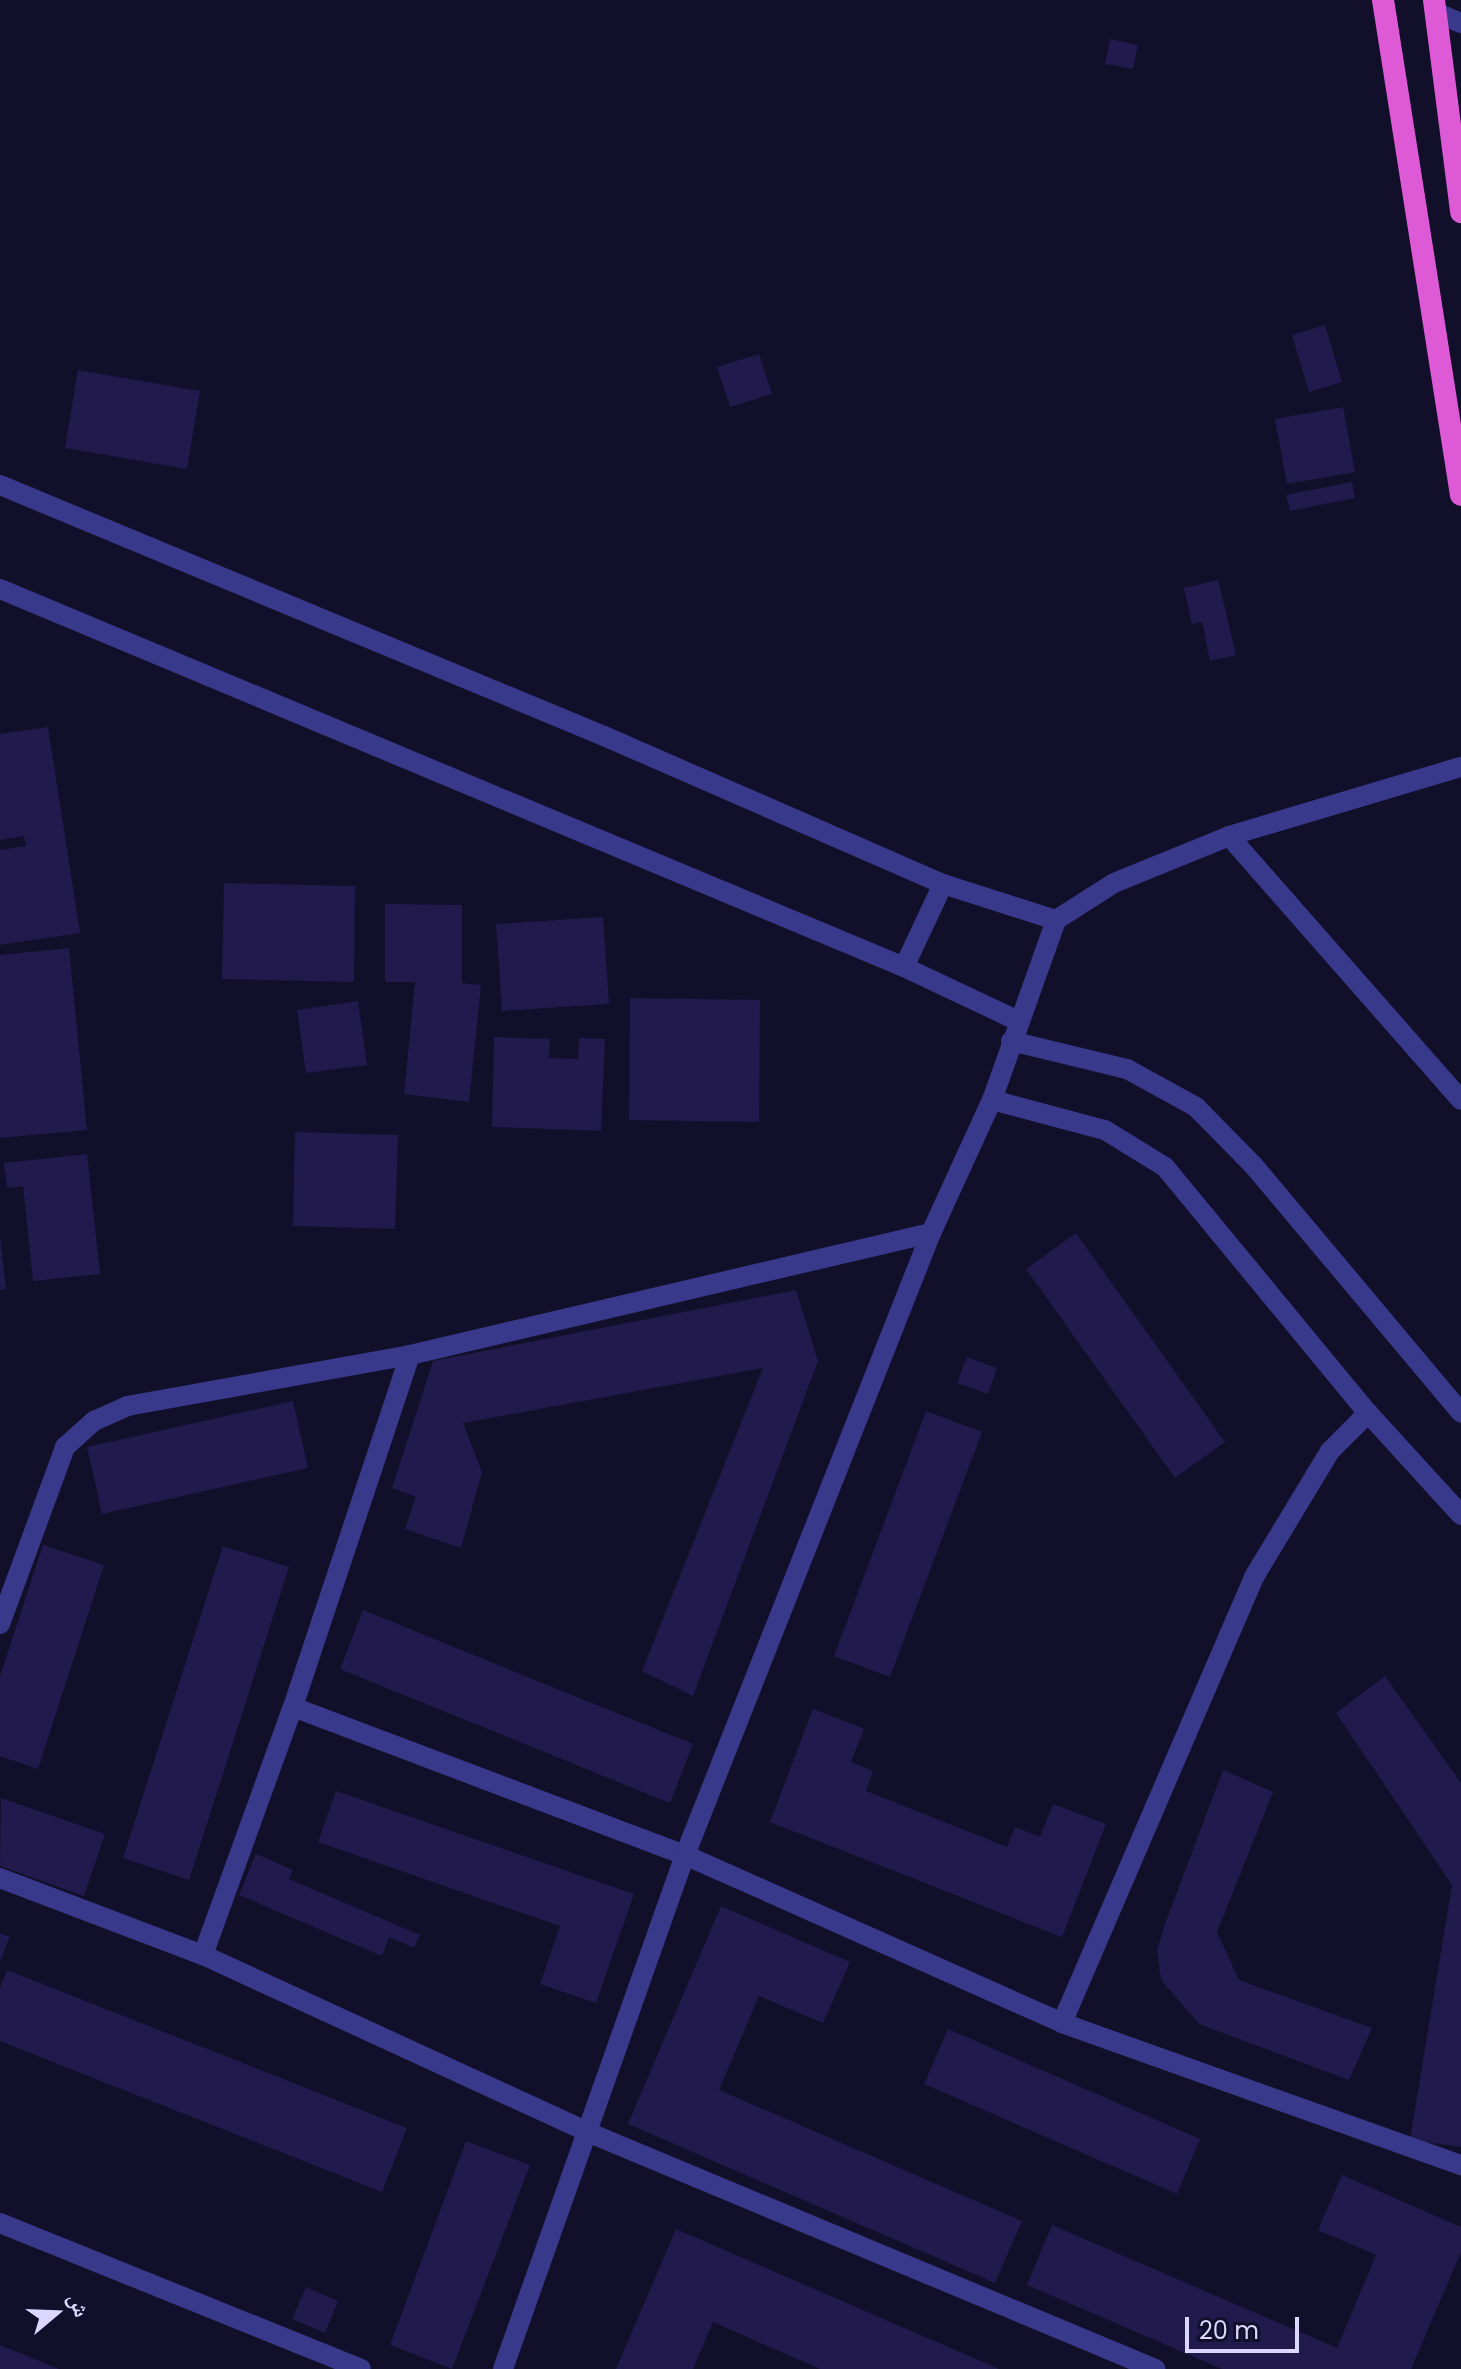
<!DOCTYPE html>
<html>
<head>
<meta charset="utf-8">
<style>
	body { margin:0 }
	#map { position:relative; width:1461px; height:2369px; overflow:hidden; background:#120f2a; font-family:Poppins,"Noto Naskh Arabic",sans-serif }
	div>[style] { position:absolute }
	.building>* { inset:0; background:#221a4c }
	.minor>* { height:20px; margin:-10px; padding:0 10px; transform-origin:10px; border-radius:10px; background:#38398b }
	.trunk>* { height:22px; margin:-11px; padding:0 11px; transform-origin:11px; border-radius:11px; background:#de59d6 }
	span { translate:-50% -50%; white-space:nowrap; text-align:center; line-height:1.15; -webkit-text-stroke:8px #120f2a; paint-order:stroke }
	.north { position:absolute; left:16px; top:2273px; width:80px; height:80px; -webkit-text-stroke:6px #120f2a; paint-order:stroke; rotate:71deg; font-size:22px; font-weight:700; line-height:32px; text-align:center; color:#dbd8ff }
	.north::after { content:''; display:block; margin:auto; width:28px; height:36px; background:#dbd8ff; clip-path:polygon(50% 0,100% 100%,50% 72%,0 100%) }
	.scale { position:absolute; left:1185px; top:2317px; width:114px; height:36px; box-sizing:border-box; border:4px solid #dbd8ff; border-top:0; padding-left:10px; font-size:24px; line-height:28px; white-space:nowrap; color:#dbd8ff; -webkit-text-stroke:6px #120f2a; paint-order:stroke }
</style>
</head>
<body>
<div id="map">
	<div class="building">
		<i style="clip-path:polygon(1110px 39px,1138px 45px,1133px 69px,1105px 64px)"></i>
		<i style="clip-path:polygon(1325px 325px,1342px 382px,1309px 392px,1292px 335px)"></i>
		<i style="clip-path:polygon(759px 354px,772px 394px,730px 407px,717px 367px)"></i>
		<i style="clip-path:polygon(78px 370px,200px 391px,187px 469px,65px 448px)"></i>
		<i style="clip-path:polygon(1343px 407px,1355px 472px,1287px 484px,1275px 419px)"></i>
		<i style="clip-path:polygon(1352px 482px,1355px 498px,1290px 511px,1286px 495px)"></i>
		<i style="clip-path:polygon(1218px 580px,1236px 655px,1210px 661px,1202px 622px,1192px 624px,1184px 588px)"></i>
		<i style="clip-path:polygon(48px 727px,80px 933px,0 945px,0 850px,26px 846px,24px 836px,0 840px,0 734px)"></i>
		<i style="clip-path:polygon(224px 883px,355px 886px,354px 982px,222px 979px)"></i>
		<i style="clip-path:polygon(385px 904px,462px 905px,462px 983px,481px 985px,469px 1102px,404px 1094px,415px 982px,385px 982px)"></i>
		<i style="clip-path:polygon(603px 917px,609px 1004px,502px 1011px,496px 924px)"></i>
		<i style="clip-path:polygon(69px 948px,87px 1130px,0 1138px,0 955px)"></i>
		<i style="clip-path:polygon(630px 998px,760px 1000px,759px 1122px,629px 1120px)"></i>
		<i style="clip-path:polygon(358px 1001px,367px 1065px,306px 1073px,297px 1010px)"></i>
		<i style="clip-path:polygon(494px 1037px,550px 1039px,549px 1058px,578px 1059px,579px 1038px,605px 1039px,601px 1131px,492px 1127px)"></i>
		<i style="clip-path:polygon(295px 1132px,398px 1135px,395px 1229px,293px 1226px)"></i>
		<i style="clip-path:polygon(87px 1154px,100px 1274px,33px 1281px,23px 1186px,7px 1188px,4px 1163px)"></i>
		<i style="clip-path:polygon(1076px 1233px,1225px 1442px,1175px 1478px,1026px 1269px)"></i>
		<i style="clip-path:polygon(0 1236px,6px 1289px,0 1290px)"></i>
		<i style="clip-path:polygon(796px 1290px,818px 1361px,693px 1696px,642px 1671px,763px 1368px,463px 1423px,482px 1472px,461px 1548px,405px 1529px,416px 1497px,392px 1488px,433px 1361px)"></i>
		<i style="clip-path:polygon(967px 1357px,997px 1368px,988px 1394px,957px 1383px)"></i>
		<i style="clip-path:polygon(293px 1401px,308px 1468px,102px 1514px,87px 1447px)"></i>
		<i style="clip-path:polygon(926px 1411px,982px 1432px,890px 1677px,834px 1656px)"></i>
		<i style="clip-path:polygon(43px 1545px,104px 1565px,38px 1769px,0 1756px,0 1676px)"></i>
		<i style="clip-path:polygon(223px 1546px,289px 1567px,189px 1880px,123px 1858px)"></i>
		<i style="clip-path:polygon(363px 1610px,693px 1744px,670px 1803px,340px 1669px)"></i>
		<i style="clip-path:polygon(1385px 1676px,1461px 1783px,1461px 2147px,1410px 2140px,1452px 1885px,1336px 1713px)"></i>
		<i style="clip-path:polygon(813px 1709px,864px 1729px,851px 1762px,873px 1771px,866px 1791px,1007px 1847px,1015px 1827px,1040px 1837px,1053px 1804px,1106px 1824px,1062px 1937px,770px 1822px)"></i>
		<i style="clip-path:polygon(1223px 1770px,1273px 1792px,1217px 1932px,1239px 1980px,1372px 2028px,1349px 2080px,1199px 2024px,1161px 1980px,1157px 1950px,1165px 1924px)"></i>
		<i style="clip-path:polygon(336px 1791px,634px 1894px,596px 2003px,540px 1984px,560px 1926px,318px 1842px)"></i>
		<i style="clip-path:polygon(1px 1798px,105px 1834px,84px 1896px,0 1866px)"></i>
		<i style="clip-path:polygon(256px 1854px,293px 1870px,289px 1879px,420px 1935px,414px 1948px,389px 1937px,382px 1956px,239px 1895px)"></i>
		<i style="clip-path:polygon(721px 1906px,850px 1962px,823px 2023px,759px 1996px,719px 2090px,1022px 2221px,995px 2283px,628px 2124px)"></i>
		<i style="clip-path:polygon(0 1933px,10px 1937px,0 1961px)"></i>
		<i style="clip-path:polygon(7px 1970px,407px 2128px,382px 2192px,0 2041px,0 1988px)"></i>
		<i style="clip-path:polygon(948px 2029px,1200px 2139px,1177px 2194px,924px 2084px)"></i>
		<i style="clip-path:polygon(466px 2141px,530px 2165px,452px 2369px,390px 2345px)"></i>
		<i style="clip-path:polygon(1342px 2175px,1461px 2227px,1461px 2252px,1411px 2369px,1222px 2369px,1027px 2285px,1052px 2225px,1337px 2348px,1376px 2255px,1318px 2230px)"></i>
		<i style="clip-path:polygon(676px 2229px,999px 2369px,820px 2369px,713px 2322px,693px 2369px,616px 2369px)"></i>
		<i style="clip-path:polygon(306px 2287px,338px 2301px,325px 2333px,292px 2319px)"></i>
		<i style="clip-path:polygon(0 2345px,59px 2369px,0 2369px)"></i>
	</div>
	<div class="minor">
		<i style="left:1435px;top:12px;width:28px;rotate:23deg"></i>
		<i style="left:0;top:485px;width:654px;rotate:22.57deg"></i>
		<i style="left:604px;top:736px;width:370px;rotate:23.6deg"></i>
		<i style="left:943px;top:884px;width:119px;rotate:17.7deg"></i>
		<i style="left:0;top:589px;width:980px;rotate:22.69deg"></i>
		<i style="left:904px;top:967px;width:126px;rotate:25.3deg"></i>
		<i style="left:1229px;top:836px;width:351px;rotate:48.7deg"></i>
		<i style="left:904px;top:967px;width:92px;rotate:-64.8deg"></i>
		<i style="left:1011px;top:1041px;width:119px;rotate:13.6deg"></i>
		<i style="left:1127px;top:1069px;width:79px;rotate:28.8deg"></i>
		<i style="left:1196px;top:1107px;width:83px;rotate:45.5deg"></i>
		<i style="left:1254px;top:1166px;width:322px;rotate:50deg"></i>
		<i style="left:992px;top:1100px;width:117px;rotate:14.9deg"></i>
		<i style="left:1105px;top:1130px;width:70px;rotate:31.7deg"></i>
		<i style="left:1165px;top:1167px;width:319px;rotate:50.5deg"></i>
		<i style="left:1368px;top:1413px;width:138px;rotate:47.6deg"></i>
		<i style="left:410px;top:1355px;width:371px;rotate:108.4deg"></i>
		<i style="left:293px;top:1707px;width:419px;rotate:20.7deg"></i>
		<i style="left:685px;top:1855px;width:413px;rotate:24deg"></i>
		<i style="left:1062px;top:2023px;width:424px;rotate:19.6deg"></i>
		<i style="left:0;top:1624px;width:189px;rotate:-69.8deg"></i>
		<i style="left:65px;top:1447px;width:39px;rotate:-42deg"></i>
		<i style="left:94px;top:1421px;width:36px;rotate:-24deg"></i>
		<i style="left:127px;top:1406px;width:288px;rotate:-10.2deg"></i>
		<i style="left:410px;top:1355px;width:535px;rotate:-13.18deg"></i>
		<i style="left:0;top:1878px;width:217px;rotate:20.8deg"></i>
		<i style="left:203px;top:1955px;width:421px;rotate:24.7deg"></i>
		<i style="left:585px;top:2131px;width:618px;rotate:22.66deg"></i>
		<i style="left:203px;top:1955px;width:264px;rotate:-70.1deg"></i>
		<i style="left:1062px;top:2023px;width:486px;rotate:-66.7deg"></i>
		<i style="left:1254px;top:1577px;width:147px;rotate:-58.9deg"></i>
		<i style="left:1330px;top:1451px;width:54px;rotate:-45deg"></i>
		<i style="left:0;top:2223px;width:389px;rotate:22deg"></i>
		<i style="left:503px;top:2369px;width:545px;rotate:-70.5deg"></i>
		<i style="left:685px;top:1855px;width:669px;rotate:-68.42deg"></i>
		<i style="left:931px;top:1233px;width:146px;rotate:-65.4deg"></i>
		<i style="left:992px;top:1100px;width:191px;rotate:-70.4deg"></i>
		<i style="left:1056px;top:920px;width:69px;rotate:-32.5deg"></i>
		<i style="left:1114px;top:883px;width:124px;rotate:-22.2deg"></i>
		<i style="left:1229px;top:836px;width:242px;rotate:-16.6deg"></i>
	</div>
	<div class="trunk">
		<i style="left:1383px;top:0;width:501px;rotate:81.05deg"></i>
		<i style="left:1434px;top:0;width:214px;rotate:82.7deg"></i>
	</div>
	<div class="north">ش</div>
	<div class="scale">20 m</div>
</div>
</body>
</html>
